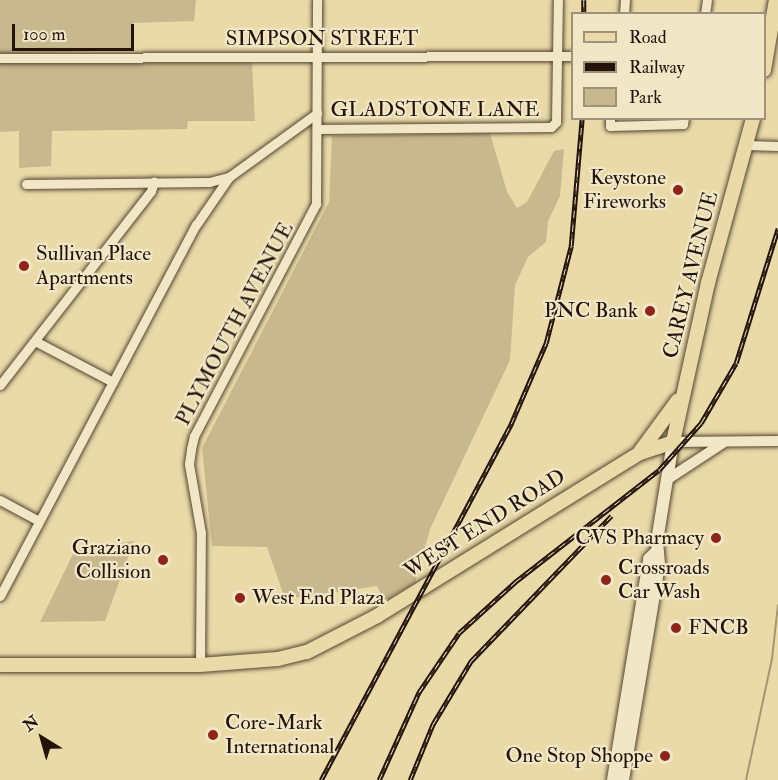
<!DOCTYPE html>
<html>
<head>
<meta charset="utf-8">
<style>
	body { margin:0 }
	#map { position:relative; width:778px; height:780px; overflow:hidden; background:#e9daa8; font-family:"IM FELL Double Pica",serif }
	div>[style] { position:absolute }
	.green>* { inset:0; background:#c7b88d }
	.stream>* { height:2px; margin:-1px; padding:0 1px; transform-origin:1px; border-radius:1px; background:#a69673 }
	.roads { filter:drop-shadow(0 0 2px #544532) drop-shadow(0 0 2px #544532) }
	.minor>* { height:9px; margin:-4.5px; padding:0 4.5px; transform-origin:4.5px; border-radius:4.5px; background:#f1e7c6 }
	.tertiary>* { height:10px; margin:-5px; padding:0 5px; transform-origin:5px; border-radius:5px; background:#f1e7c6 }
	.secondary>* { height:12px; margin:-6px; padding:0 6px; transform-origin:6px; border-radius:6px; background:#f1e7c6 }
	.primary>* { height:14px; margin:-7px; padding:0 7px; transform-origin:7px; border-radius:7px; background:#e9daa8 }
	.rail>* { height:4.5px; margin-top:-2.25px; transform-origin:0; background:repeating-linear-gradient(90deg,#f1e7c6 0 7px,#23130b 0 14px); box-sizing:border-box; border-block:2px solid #23130b }
	.dots>* { width:16px; height:16px; translate:-50% -50%; box-sizing:border-box; border:3px solid #f1e7c6; border-radius:50% }
	span { translate:-50% -50%; white-space:nowrap; text-align:center; line-height:1.15; -webkit-text-stroke:4.5px #f1e7c6; paint-order:stroke }
	.street-label { font-size:21px; color:#23130b }
	.poi-label { font-size:21px; color:#23130b }
	.right { translate:-100% -50%; text-align:right }
	.left { translate:0 -50%; text-align:left }
	.legend { position:absolute; left:571px; top:12px; width:195px; height:108px; box-sizing:border-box; background:#f1e7c6; border:2px solid #9f927b; margin:0; padding:8px 10px; list-style:none; font-size:18px; color:#23130b }
	.legend li { display:flex; align-items:center; gap:12px; height:30px }
	.legend b { width:30px; border:2px solid #9f927b }
	.north { position:absolute; left:12px; top:708px; width:60px; height:60px; -webkit-text-stroke:4px #f1e7c6; paint-order:stroke; rotate:323deg; font-size:16px; font-weight:700; line-height:24px; text-align:center; color:#23130b }
	.north::after { content:''; display:block; margin:auto; width:21px; height:27px; background:#23130b; clip-path:polygon(50% 0,100% 100%,50% 72%,0 100%) }
	.scale { position:absolute; left:12px; top:24px; width:122px; height:27px; box-sizing:border-box; border:3px solid #23130b; border-top:0; padding-left:8px; font-size:18px; line-height:21px; white-space:nowrap; color:#23130b; -webkit-text-stroke:4px #f1e7c6; paint-order:stroke }
</style>
</head>
<body>
<div id="map">
	<div class="green">
		<i style="clip-path:polygon(0 0,196px 0,194px 21px,133px 23px,133px 50px,0 54px)"></i>
		<i style="clip-path:polygon(0 63px,252px 63px,255px 121px,188px 121px,187px 129px,52px 131px,51px 166px,19px 168px,19px 131px,0 132px)"></i>
		<i style="clip-path:polygon(490px 133px,507px 192px,517px 208px,527px 202px,554px 151px,564px 149px,560px 196px,548px 221px,546px 242px,528px 257px,515px 285px,510px 360px,430px 529px,415px 583px,384px 601px,377px 586px,285px 599px,267px 547px,212px 546px,202px 448px,329px 202px,332px 136px)"></i>
		<i style="clip-path:polygon(134px 541px,105px 621px,40px 622px,75px 550px)"></i>
	</div>
	<div class="stream">
		<i style="left:746px;top:780px;width:124px;rotate:-77.9deg"></i>
		<i style="left:772px;top:659px;width:54px;rotate:-83.7deg"></i>
	</div>
	<div class="roads">
		<div class="minor">
			<i style="left:624px;top:14px;width:14px;rotate:-86deg"></i>
			<i style="left:705px;top:14px;width:14px;rotate:-82deg"></i>
			<i style="left:0;top:58px;width:572px;rotate:-0.2deg"></i>
			<i style="left:610px;top:118px;width:8px;rotate:90deg"></i>
			<i style="left:610px;top:126px;width:73px;rotate:-1.6deg"></i>
			<i style="left:683px;top:124px;width:6px;rotate:-81deg"></i>
			<i style="left:317px;top:129px;width:234px;rotate:-0.5deg"></i>
			<i style="left:551px;top:127px;width:7px;rotate:-45deg"></i>
			<i style="left:556px;top:122px;width:122px;rotate:-89.1deg"></i>
			<i style="left:746px;top:145px;width:32px;rotate:2deg"></i>
			<i style="left:26px;top:184px;width:183px;rotate:-0.6deg"></i>
			<i style="left:209px;top:182px;width:21px;rotate:-14deg"></i>
			<i style="left:229px;top:177px;width:109px;rotate:-36deg"></i>
			<i style="left:35px;top:341px;width:88px;rotate:27.7deg"></i>
			<i style="left:0;top:385px;width:246px;rotate:-52.1deg"></i>
			<i style="left:151px;top:191px;width:10px;rotate:-73deg"></i>
			<i style="left:0;top:500px;width:44px;rotate:28.3deg"></i>
			<i style="left:0;top:596px;width:420px;rotate:-62.2deg"></i>
			<i style="left:196px;top:225px;width:58px;rotate:-55.5deg"></i>
			<i style="left:200px;top:665px;width:132px;rotate:-89.6deg"></i>
			<i style="left:201px;top:533px;width:70px;rotate:-99.9deg"></i>
			<i style="left:189px;top:464px;width:15px;rotate:-82deg"></i>
			<i style="left:191px;top:449px;width:13px;rotate:-77deg"></i>
			<i style="left:194px;top:436px;width:262px;rotate:-62.3deg"></i>
			<i style="left:316px;top:204px;width:204px;rotate:-89.7deg"></i>
		</div>
		<div class="tertiary">
			<i style="left:673px;top:442px;width:105px;rotate:-0.5deg"></i>
			<i style="left:668px;top:479px;width:66px;rotate:-33.2deg"></i>
		</div>
		<div class="secondary">
			<i style="left:613px;top:780px;width:224px;rotate:-80.7deg"></i>
			<i style="left:649px;top:559px;width:10px;rotate:-45deg"></i>
			<i style="left:623px;top:780px;width:219px;rotate:-80.5deg"></i>
			<i style="left:659px;top:564px;width:23px;rotate:-95deg"></i>
			<i style="left:657px;top:541px;width:100px;rotate:-80.8deg"></i>
		</div>
		<div class="primary">
			<i style="left:764px;top:70px;width:71px;rotate:-80.3deg"></i>
			<i style="left:640px;top:452px;width:64px;rotate:-53.8deg"></i>
			<i style="left:0;top:665px;width:200px"></i>
			<i style="left:200px;top:665px;width:78px;rotate:-4.4deg"></i>
			<i style="left:278px;top:659px;width:30px;rotate:-14deg"></i>
			<i style="left:307px;top:652px;width:79px;rotate:-27.2deg"></i>
			<i style="left:377px;top:616px;width:309px;rotate:-31.8deg"></i>
			<i style="left:640px;top:453px;width:35px;rotate:-18deg"></i>
			<i style="left:673px;top:442px;width:163px;rotate:-77.6deg"></i>
			<i style="left:708px;top:283px;width:171px;rotate:-74.7deg"></i>
		</div>
	</div>
	<div class="rail">
		<i style="left:584px;top:0;width:14px;rotate:90deg"></i>
		<i style="left:321px;top:780px;width:404px;rotate:-61.9deg"></i>
		<i style="left:511px;top:424px;width:88px;rotate:-66.6deg"></i>
		<i style="left:546px;top:343px;width:100px;rotate:-75.5deg"></i>
		<i style="left:571px;top:246px;width:128px;rotate:-85.1deg"></i>
		<i style="left:379px;top:780px;width:97px;rotate:-65.6deg"></i>
		<i style="left:419px;top:692px;width:71px;rotate:-55.9deg"></i>
		<i style="left:459px;top:633px;width:76px;rotate:-42.3deg"></i>
		<i style="left:515px;top:582px;width:182px;rotate:-37.9deg"></i>
		<i style="left:659px;top:470px;width:63px;rotate:-48.2deg"></i>
		<i style="left:701px;top:423px;width:69px;rotate:-59.7deg"></i>
		<i style="left:736px;top:363px;width:141px;rotate:-72.7deg"></i>
		<i style="left:410px;top:780px;width:61px;rotate:-67.7deg"></i>
		<i style="left:433px;top:724px;width:74px;rotate:-58.9deg"></i>
		<i style="left:471px;top:661px;width:202px;rotate:-46deg"></i>
	</div>
	<div class="dots">
		<i style="left:678px;top:190px;background:#8f2418"></i>
		<i style="left:24px;top:266px;background:#8f2418"></i>
		<i style="left:650px;top:311px;background:#8f2418"></i>
		<i style="left:716px;top:538px;background:#8f2418"></i>
		<i style="left:163px;top:560px;background:#8f2418"></i>
		<i style="left:606px;top:580px;background:#8f2418"></i>
		<i style="left:240px;top:598px;background:#8f2418"></i>
		<i style="left:676px;top:628px;background:#8f2418"></i>
		<i style="left:213px;top:735px;background:#8f2418"></i>
		<i style="left:665px;top:756px;background:#8f2418"></i>
	</div>
	<div class="street-label">
		<span style="left:322px;top:39px">SIMPSON STREET</span>
		<span style="left:435px;top:110px">GLADSTONE LANE</span>
		<span style="left:691px;top:275px;rotate:-76deg">CAREY AVENUE</span>
		<span style="left:235px;top:324px;rotate:-62deg">PLYMOUTH AVENUE</span>
		<span style="left:485px;top:524px;rotate:-32deg">WEST END ROAD</span>
	</div>
	<div class="poi-label">
		<span class="right" style="left:666px;top:190px">Keystone<br>Fireworks</span>
		<span class="left" style="left:36px;top:266px">Sullivan Place<br>Apartments</span>
		<span class="right" style="left:638px;top:311px">PNC Bank</span>
		<span class="right" style="left:704px;top:538px">CVS Pharmacy</span>
		<span class="right" style="left:151px;top:560px">Graziano<br>Collision</span>
		<span class="left" style="left:618px;top:580px">Crossroads<br>Car Wash</span>
		<span class="left" style="left:252px;top:598px">West End Plaza</span>
		<span class="left" style="left:688px;top:628px">FNCB</span>
		<span class="left" style="left:225px;top:735px">Core-Mark<br>International</span>
		<span class="right" style="left:653px;top:756px">One Stop Shoppe</span>
	</div>
	<ul class="legend">
	<li><b style="height:8px;background:#e9daa8"></b>Road</li>
	<li><b style="height:8px;background:#23130b"></b>Railway</li>
	<li><b style="height:16px;background:#c7b88d"></b>Park</li>
	</ul>
	<div class="north">N</div>
	<div class="scale">100 m</div>
</div>
</body>
</html>
